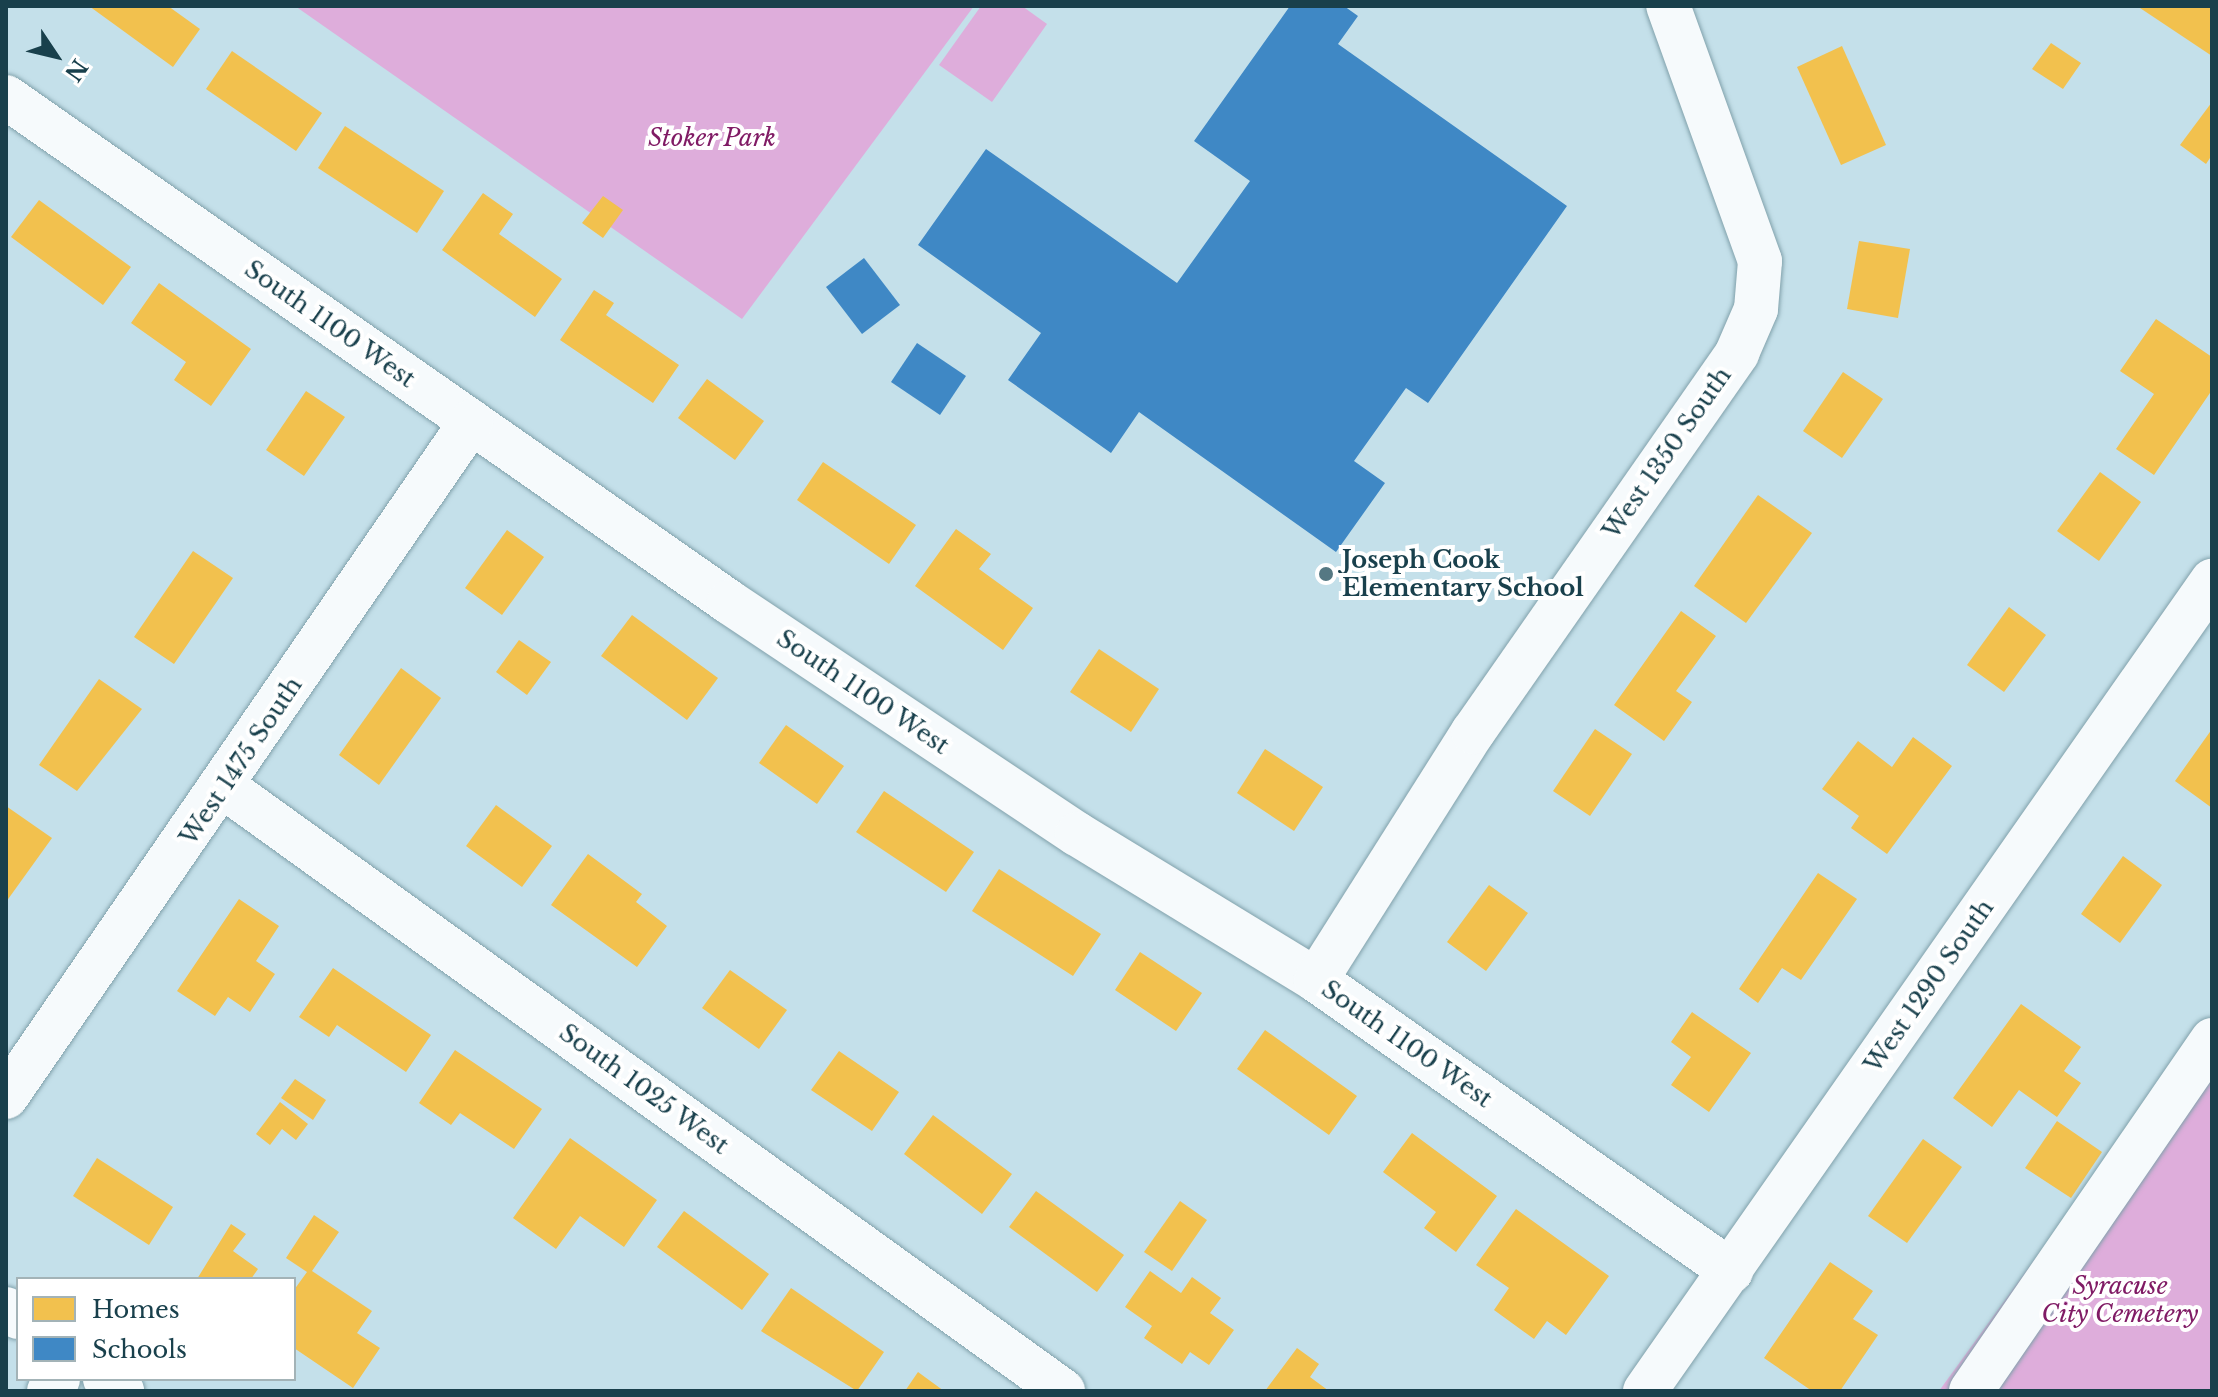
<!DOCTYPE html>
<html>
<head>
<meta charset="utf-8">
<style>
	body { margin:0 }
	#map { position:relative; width:2218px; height:1397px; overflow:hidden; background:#c4e0ea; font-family:"Libre Baskerville",serif }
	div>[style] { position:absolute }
	.green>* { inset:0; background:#deaddb }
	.homes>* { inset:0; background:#f2c14e }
	.schools>* { inset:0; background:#3f88c5 }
	.roads { filter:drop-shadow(0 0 2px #81a1ab) drop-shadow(0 0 2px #81a1ab) }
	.minor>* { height:44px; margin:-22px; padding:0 22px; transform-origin:22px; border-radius:22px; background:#f6fafc }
	.major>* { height:44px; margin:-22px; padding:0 22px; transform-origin:22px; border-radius:22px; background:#f6fafc }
	.dots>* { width:22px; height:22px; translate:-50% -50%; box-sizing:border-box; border:4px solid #fff; border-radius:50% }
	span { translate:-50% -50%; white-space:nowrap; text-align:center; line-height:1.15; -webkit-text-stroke:8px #fff; paint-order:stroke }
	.park-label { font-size:24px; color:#801b65; font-style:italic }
	.street-label { font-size:24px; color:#19404c }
	.poi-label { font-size:24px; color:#19404c; font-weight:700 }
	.left { translate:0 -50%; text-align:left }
	.frame { position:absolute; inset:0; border:8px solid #19404c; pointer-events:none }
	.legend { position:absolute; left:16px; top:1277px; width:280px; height:104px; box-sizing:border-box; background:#fff; border:2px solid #a3b3b7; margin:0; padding:10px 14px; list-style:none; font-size:24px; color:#19404c }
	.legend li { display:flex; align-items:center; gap:16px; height:40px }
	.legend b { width:40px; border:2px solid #a3b3b7 }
	.north { position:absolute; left:16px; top:16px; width:80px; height:80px; -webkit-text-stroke:6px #fff; paint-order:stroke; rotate:125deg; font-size:22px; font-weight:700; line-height:32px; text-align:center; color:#19404c }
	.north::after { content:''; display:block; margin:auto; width:28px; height:36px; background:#19404c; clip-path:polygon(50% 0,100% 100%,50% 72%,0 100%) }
</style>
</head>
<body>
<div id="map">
	<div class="green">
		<i style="clip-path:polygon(295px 6px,974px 6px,742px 319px)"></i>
		<i style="clip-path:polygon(981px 6px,1022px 6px,1047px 24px,992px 102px,939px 65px)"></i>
		<i style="clip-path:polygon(2212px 1015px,2212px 1391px,1939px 1391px)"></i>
	</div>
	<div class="homes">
		<i style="clip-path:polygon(89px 6px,168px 6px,200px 29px,173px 67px)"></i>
		<i style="clip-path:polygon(2137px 6px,2212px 6px,2212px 56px)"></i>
		<i style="clip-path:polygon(2051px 43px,2081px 63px,2063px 89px,2032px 69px)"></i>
		<i style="clip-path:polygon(1842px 46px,1886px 145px,1841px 165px,1797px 67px)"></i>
		<i style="clip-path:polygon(232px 51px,322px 113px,296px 151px,206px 89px)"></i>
		<i style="clip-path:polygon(2212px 102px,2212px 155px,2206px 164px,2180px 145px)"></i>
		<i style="clip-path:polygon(345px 126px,444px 191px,417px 233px,318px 168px)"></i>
		<i style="clip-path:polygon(483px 193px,513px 214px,499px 234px,562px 279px,535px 317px,442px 250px)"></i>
		<i style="clip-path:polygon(603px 196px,623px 210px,603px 238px,582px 223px)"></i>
		<i style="clip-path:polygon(39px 200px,131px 267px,103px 305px,11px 237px)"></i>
		<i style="clip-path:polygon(1859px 241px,1910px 249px,1898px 318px,1847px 309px)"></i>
		<i style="clip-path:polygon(159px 283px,251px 349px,211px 406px,174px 380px,186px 362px,131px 323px)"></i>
		<i style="clip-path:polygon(594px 290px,614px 303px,606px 315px,679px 365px,653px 403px,560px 340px)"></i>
		<i style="clip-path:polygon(2156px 319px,2212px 357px,2212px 390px,2154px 475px,2116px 449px,2154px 394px,2120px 371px)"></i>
		<i style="clip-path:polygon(1843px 372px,1883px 399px,1842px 458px,1803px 431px)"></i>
		<i style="clip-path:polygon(707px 379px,764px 421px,735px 460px,678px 418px)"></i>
		<i style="clip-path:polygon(306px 391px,345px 417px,304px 476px,266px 450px)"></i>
		<i style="clip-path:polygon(823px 462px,916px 525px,889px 564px,797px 500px)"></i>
		<i style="clip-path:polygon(2100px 472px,2141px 502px,2099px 561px,2057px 531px)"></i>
		<i style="clip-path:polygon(1758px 495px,1812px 533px,1746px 623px,1694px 586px)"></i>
		<i style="clip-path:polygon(956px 529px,991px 554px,979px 569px,1033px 608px,1003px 650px,915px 586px)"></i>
		<i style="clip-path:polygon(507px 530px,544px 557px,502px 615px,465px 588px)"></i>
		<i style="clip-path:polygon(193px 551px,233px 578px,174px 664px,134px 637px)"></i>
		<i style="clip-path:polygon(2009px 607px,2046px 635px,2004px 692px,1967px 665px)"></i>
		<i style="clip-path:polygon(1681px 611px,1716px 636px,1676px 691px,1692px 702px,1664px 741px,1614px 705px)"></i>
		<i style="clip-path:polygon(632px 615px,718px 678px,687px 720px,601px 656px)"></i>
		<i style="clip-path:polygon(519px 640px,551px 662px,527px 695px,496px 672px)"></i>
		<i style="clip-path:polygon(1099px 649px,1159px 689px,1131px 732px,1070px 692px)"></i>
		<i style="clip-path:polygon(401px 668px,441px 698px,379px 785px,339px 755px)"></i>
		<i style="clip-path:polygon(99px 679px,142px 709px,77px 791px,39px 765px)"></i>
		<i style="clip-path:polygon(786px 725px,844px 766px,817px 804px,759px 763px)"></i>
		<i style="clip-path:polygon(1595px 729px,1632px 754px,1590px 816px,1553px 791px)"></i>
		<i style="clip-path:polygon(2212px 729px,2212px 808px,2175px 781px)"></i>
		<i style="clip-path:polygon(1913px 737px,1952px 766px,1887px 854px,1851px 828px,1859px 816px,1822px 789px,1858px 741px,1892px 767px)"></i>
		<i style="clip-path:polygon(1265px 749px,1323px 787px,1294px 831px,1237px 793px)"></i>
		<i style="clip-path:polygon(884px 791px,974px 852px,946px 892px,856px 832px)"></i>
		<i style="clip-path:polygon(496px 805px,552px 846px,522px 887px,466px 846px)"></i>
		<i style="clip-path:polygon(6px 806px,52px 838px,6px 902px)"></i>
		<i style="clip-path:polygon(588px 854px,642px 894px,636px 902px,667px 926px,637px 967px,551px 905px)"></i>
		<i style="clip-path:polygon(2123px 856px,2162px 885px,2120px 943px,2081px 914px)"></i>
		<i style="clip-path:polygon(999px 869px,1101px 934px,1073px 976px,972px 911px)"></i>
		<i style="clip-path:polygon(1818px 873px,1857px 899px,1801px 980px,1782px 968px,1758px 1003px,1739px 989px)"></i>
		<i style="clip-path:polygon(1489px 885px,1528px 913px,1486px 971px,1447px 942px)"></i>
		<i style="clip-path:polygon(239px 899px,279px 926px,256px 961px,275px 974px,250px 1012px,228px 997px,215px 1016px,177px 991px)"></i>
		<i style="clip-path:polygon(1140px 952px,1202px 993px,1176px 1031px,1115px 990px)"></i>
		<i style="clip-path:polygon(333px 968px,431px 1035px,406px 1072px,337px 1025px,329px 1037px,299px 1017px)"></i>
		<i style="clip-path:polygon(730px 970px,787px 1010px,759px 1049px,702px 1008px)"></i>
		<i style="clip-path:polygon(2021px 1004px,2081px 1047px,2064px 1071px,2081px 1083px,2057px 1117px,2019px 1090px,1992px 1127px,1953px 1098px)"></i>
		<i style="clip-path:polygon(1692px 1012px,1751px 1053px,1709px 1112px,1671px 1085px,1691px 1057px,1671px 1042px)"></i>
		<i style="clip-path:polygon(1265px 1030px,1357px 1096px,1329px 1135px,1237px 1069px)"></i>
		<i style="clip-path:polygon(455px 1050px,542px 1109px,514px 1149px,460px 1113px,451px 1125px,419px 1103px)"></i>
		<i style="clip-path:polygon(839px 1051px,899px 1092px,872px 1131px,811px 1090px)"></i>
		<i style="clip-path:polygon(295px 1079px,326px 1100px,313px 1120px,281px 1098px)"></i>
		<i style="clip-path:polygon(280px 1102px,308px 1124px,296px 1140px,282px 1129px,270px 1145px,256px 1134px)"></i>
		<i style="clip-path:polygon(933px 1115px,1012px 1174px,982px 1214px,904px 1154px)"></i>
		<i style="clip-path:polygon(2057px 1121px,2102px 1152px,2071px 1198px,2025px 1168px)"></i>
		<i style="clip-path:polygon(1412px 1133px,1497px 1196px,1456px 1252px,1424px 1228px,1436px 1212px,1383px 1172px)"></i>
		<i style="clip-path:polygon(570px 1138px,657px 1200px,624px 1247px,580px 1216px,556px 1249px,513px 1218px)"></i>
		<i style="clip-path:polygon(1923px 1139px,1962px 1167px,1907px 1243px,1868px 1216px)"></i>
		<i style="clip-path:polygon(97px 1158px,173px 1207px,149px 1245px,73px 1196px)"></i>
		<i style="clip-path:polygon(1036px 1191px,1124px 1255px,1097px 1292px,1009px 1227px)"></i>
		<i style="clip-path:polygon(1180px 1201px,1207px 1220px,1172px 1271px,1144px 1252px)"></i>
		<i style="clip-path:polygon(1516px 1209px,1609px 1276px,1566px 1335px,1547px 1321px,1534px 1339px,1494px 1310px,1509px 1288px,1476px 1265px)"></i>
		<i style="clip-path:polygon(684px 1211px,769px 1274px,742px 1310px,657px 1247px)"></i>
		<i style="clip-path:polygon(314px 1215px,339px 1232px,312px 1271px,372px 1311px,357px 1333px,380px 1348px,353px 1388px,294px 1348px,294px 1290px,307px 1272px,286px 1258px)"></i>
		<i style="clip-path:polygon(231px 1224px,246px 1234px,233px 1251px,258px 1269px,251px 1279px,197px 1279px)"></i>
		<i style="clip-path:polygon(1830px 1262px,1873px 1291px,1853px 1319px,1878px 1335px,1840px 1391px,1812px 1391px,1764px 1358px)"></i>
		<i style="clip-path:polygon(1150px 1271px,1181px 1293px,1192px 1277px,1221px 1298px,1210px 1313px,1234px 1330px,1209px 1365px,1190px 1352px,1182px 1364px,1144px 1338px,1152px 1326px,1125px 1307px)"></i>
		<i style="clip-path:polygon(791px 1288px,884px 1352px,857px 1391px,761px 1331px)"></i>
		<i style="clip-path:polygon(1297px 1348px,1319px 1364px,1310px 1377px,1329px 1391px,1265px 1391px)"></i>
		<i style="clip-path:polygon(918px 1372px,944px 1391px,905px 1391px)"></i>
	</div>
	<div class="schools">
		<i style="clip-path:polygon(1290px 6px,1344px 6px,1358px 16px,1338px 44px,1567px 206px,1428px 403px,1406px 388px,1354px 461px,1385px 483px,1336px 552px,1139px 412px,1111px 453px,1008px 380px,1041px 333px,918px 245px,986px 149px,1177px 283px,1250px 181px,1194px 141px)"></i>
		<i style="clip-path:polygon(864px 258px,900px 305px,862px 334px,826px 287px)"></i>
		<i style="clip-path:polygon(917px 343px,966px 376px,940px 415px,891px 382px)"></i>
	</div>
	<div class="roads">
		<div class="minor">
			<i style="left:6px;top:97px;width:882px;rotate:34.93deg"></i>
			<i style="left:729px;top:602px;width:418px;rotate:33.7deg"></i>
			<i style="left:1077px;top:834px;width:280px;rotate:31.4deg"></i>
			<i style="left:1316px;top:980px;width:507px;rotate:35.04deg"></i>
			<i style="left:224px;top:787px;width:1034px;rotate:35.75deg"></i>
			<i style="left:1316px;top:980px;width:294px;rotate:-57.7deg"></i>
			<i style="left:1473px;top:732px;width:462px;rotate:-55.1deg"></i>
			<i style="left:1737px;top:353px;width:48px;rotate:-66.6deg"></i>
			<i style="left:1756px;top:309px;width:48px;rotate:-85.2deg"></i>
			<i style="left:1760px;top:261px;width:271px;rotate:-109.8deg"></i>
			<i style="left:6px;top:1097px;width:820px;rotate:-55.44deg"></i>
			<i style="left:49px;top:1391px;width:15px;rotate:-53deg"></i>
			<i style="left:1645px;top:1391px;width:989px;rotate:-55.01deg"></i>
			<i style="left:1971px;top:1391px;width:426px;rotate:-55.5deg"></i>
		</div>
		<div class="major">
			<i style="left:6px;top:1309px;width:14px;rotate:34deg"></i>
			<i style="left:105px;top:1379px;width:21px;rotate:35deg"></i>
		</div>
	</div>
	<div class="dots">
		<i style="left:1326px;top:574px;background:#557883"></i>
	</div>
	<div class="park-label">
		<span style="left:712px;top:138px">Stoker Park</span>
		<span style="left:2120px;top:1300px">Syracuse<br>City Cemetery</span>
	</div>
	<div class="street-label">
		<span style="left:330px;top:324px;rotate:35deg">South 1100 West</span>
		<span style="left:1667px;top:453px;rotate:-55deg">West 1350 South</span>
		<span style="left:863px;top:692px;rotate:34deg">South 1100 West</span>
		<span style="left:241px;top:761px;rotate:-56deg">West 1475 South</span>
		<span style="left:1929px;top:986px;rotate:-55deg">West 1290 South</span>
		<span style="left:1407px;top:1044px;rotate:35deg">South 1100 West</span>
		<span style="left:644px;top:1089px;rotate:36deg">South 1025 West</span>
	</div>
	<div class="poi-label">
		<span class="left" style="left:1342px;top:574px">Joseph Cook<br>Elementary School</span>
	</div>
	<div class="frame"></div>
	<ul class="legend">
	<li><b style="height:22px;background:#f2c14e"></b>Homes</li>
	<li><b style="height:22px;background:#3f88c5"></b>Schools</li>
	</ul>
	<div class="north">N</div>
</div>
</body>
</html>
